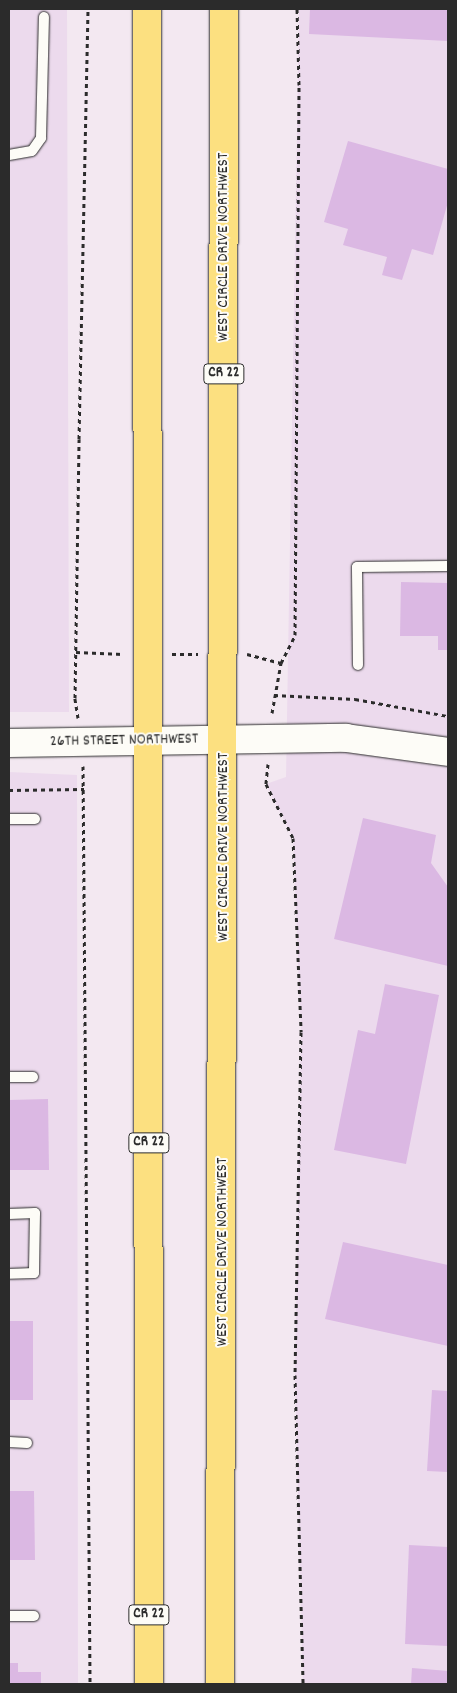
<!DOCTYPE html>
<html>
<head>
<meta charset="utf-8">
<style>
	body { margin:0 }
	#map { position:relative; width:457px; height:1693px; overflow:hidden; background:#f3e8f1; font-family:Dekko,sans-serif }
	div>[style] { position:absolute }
	.built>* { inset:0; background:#ecdaed }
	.building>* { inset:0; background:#dbb8e3 }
	.path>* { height:3px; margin-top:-1.5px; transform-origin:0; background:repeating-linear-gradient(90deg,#2b2b2b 0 4px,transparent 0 8px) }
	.roads { filter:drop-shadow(0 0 1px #2b2b2b) drop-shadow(0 0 1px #2b2b2b) }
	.lane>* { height:10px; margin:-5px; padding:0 5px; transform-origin:5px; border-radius:5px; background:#fdfcf7 }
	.secondary>* { height:28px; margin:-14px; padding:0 14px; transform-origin:14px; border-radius:14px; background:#fdfcf7 }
	.primary>* { height:28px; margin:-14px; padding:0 14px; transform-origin:14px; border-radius:14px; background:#fce080 }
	span { translate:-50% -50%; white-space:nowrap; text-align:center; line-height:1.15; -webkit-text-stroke:4px #fdfcf7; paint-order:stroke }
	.shield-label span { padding:1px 4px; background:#fdfcf7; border:1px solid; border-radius:4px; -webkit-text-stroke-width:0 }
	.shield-label { font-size:15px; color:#2b2b2b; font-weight:700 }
	.street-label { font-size:16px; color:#2b2b2b }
	.frame { position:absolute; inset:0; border:10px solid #2b2b2b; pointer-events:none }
</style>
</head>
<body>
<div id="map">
	<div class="built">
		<i style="clip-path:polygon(9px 9px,67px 9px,69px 712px,9px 712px)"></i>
		<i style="clip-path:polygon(299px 9px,448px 9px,448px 1684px,303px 1684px,295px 1375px,301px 1032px,293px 838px,266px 784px,286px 777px)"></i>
		<i style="clip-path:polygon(9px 772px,77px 775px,78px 1684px,9px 1684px)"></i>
	</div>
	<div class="building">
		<i style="clip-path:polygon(310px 9px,448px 9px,448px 41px,309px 34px)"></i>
		<i style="clip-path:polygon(348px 141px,448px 169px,448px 202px,433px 255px,412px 249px,402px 280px,382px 275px,387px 257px,343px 245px,348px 229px,324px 222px)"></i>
		<i style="clip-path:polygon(401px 582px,448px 583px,448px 650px,438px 650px,438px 636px,400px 636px)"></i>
		<i style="clip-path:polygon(363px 818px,436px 835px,431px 863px,448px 887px,448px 966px,334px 939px)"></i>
		<i style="clip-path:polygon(385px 984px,439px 995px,406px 1164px,334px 1150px,358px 1030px,375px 1034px)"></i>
		<i style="clip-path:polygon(48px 1099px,49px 1170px,9px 1170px,9px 1100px)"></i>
		<i style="clip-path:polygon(343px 1242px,448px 1265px,448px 1346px,325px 1319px)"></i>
		<i style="clip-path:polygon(9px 1321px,33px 1321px,33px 1400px,9px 1400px)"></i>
		<i style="clip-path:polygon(432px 1390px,448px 1391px,448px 1472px,427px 1471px)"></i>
		<i style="clip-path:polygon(9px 1491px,34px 1491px,35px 1560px,9px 1560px)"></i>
		<i style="clip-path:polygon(409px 1545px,448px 1547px,448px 1646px,405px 1644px)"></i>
		<i style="clip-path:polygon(9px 1663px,18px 1663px,18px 1672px,41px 1672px,41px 1684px,9px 1684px)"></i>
		<i style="clip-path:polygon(412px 1668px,448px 1671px,448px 1684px,411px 1684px)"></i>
	</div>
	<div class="path">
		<i style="left:76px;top:652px;width:47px;rotate:2.4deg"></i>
		<i style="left:172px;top:654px;width:26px"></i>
		<i style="left:247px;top:654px;width:35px;rotate:15deg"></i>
		<i style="left:274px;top:695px;width:81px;rotate:2.8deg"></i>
		<i style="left:355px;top:699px;width:95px;rotate:10.4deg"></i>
		<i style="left:272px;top:713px;width:51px;rotate:-79.8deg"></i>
		<i style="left:281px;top:663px;width:31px;rotate:-63deg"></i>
		<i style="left:295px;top:635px;width:550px;rotate:-89.58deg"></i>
		<i style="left:299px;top:85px;width:76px;rotate:-91.5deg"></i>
		<i style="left:78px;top:718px;width:20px;rotate:-99deg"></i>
		<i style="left:75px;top:698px;width:259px;rotate:-89.1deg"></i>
		<i style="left:79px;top:439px;width:430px;rotate:-88.8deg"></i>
		<i style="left:268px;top:764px;width:20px;rotate:96deg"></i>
		<i style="left:266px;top:784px;width:60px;rotate:63.4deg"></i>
		<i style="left:293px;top:838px;width:194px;rotate:87.6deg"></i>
		<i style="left:301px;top:1032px;width:343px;rotate:91deg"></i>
		<i style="left:295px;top:1375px;width:309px;rotate:88.5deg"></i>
		<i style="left:83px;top:766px;width:918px;rotate:89.56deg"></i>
		<i style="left:9px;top:790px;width:75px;rotate:-0.8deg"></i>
	</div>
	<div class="roads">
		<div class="lane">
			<i style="left:9px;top:155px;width:23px;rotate:-10deg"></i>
			<i style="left:32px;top:151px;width:16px;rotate:-55deg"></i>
			<i style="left:41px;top:138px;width:121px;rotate:-88.6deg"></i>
			<i style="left:358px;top:665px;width:98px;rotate:-90.6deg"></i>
			<i style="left:357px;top:567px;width:91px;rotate:-0.6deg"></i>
			<i style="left:9px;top:819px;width:26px"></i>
			<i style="left:9px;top:1077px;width:24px"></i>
			<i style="left:9px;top:1214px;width:26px;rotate:-2deg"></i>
			<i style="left:35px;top:1213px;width:60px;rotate:91deg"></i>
			<i style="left:34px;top:1273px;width:25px;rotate:178deg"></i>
			<i style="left:9px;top:1442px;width:18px;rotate:3deg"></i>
			<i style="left:9px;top:1616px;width:25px"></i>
		</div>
		<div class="secondary">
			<i style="left:9px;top:743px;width:337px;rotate:-0.9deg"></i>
			<i style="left:346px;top:738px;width:103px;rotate:7.8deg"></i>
		</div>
		<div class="primary">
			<i style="left:147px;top:9px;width:1675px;rotate:89.93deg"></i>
			<i style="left:220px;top:1684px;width:1675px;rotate:-89.86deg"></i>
		</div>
	</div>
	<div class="shield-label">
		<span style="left:224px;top:374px">CR 22</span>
		<span style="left:149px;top:1143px">CR 22</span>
		<span style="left:149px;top:1615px">CR 22</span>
	</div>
	<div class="street-label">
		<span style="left:224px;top:247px;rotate:-90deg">WEST CIRCLE DRIVE NORTHWEST</span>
		<span style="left:124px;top:741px;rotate:-1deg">26TH STREET NORTHWEST</span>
		<span style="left:224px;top:847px;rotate:-90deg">WEST CIRCLE DRIVE NORTHWEST</span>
		<span style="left:223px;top:1252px;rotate:-90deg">WEST CIRCLE DRIVE NORTHWEST</span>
	</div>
	<div class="frame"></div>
</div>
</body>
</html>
